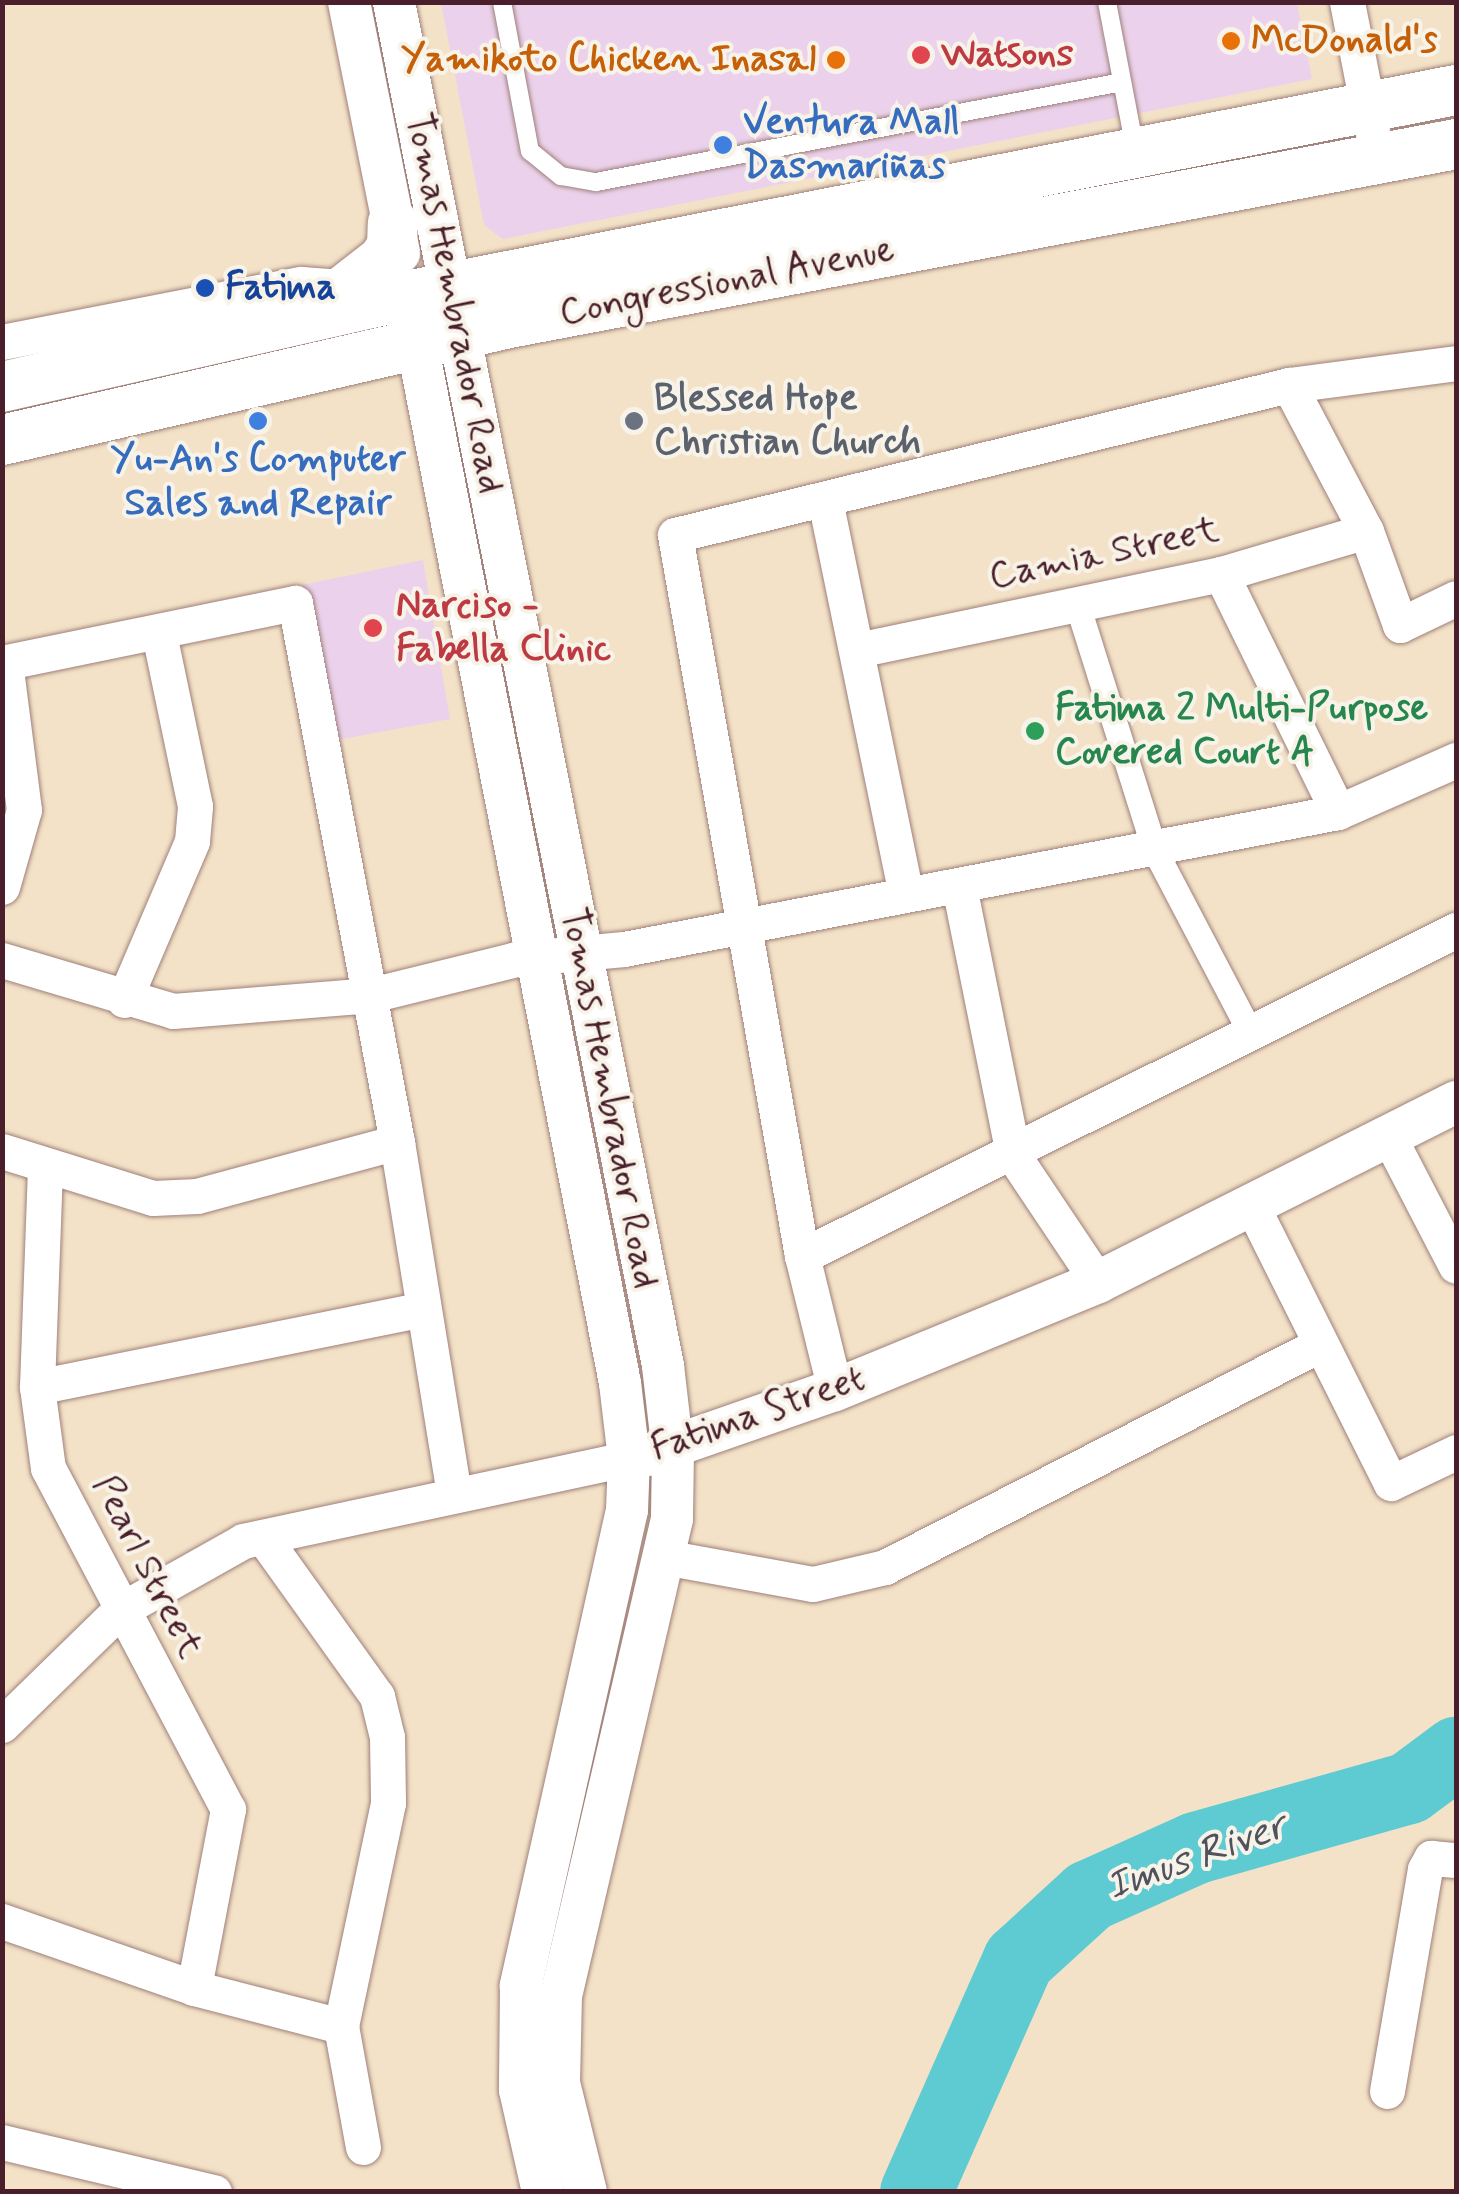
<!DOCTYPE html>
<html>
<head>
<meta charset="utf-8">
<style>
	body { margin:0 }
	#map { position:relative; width:1459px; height:2194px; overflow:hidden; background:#f4e2c8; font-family:Mynerve,sans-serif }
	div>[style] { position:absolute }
	.built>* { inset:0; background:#ebd1eb }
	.river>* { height:72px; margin:-36px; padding:0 36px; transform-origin:36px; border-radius:36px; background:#5dcbd1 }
	.roads { filter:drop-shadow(0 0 2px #9f807a) drop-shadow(0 0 2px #9f807a) }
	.service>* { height:18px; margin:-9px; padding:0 9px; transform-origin:9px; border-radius:9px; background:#fff }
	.pedestrian>* { height:25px; margin:-12.5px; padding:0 12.5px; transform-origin:12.5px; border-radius:12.5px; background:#fff }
	.minor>* { height:35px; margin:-17.5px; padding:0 17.5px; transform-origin:17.5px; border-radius:17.5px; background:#fff }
	.tertiary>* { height:42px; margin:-21px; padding:0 21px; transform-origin:21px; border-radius:21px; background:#fff }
	.secondary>* { height:50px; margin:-25px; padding:0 25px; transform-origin:25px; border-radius:25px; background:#fff }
	.dots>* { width:28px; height:28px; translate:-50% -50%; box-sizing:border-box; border:5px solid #f7f3e8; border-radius:50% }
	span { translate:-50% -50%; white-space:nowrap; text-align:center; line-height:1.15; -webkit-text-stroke:8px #f7f3e8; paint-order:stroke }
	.food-label { font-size:38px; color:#c56008; font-weight:700 }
	.left { translate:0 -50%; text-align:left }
	.right { translate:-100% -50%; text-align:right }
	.health-label { font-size:38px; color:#be3a42; font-weight:700 }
	.shop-label { font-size:38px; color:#366cbe; font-weight:700 }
	.street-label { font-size:38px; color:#4a1f2b }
	.transit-label { font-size:38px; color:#164399; font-weight:700 }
	.worship-label { font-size:38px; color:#5b616d; font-weight:700 }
	.leisure-label { font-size:38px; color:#27864d; font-weight:700 }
	.water-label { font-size:40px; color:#50535d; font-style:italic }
	.frame { position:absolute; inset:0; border:5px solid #4a1f2b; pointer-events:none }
</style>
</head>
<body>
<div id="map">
	<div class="built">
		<i style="clip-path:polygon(441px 3px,1297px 3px,1312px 79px,503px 239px,484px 225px)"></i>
		<i style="clip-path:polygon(423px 560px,450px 719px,332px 741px,302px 585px)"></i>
	</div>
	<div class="river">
		<i style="left:916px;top:2192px;width:254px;rotate:-66.1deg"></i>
		<i style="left:1019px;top:1960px;width:95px;rotate:-42.4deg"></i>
		<i style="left:1089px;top:1896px;width:117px;rotate:-24.2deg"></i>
		<i style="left:1196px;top:1848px;width:221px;rotate:-15.7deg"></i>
		<i style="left:1409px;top:1788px;width:59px;rotate:-36.7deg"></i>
	</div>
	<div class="roads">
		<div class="service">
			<i style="left:502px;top:2px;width:152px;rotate:79.4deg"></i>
			<i style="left:530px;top:151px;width:40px;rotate:39deg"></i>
			<i style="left:561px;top:176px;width:36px;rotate:10deg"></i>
			<i style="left:596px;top:182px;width:535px;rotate:-10.76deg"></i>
			<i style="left:1107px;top:2px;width:150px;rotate:79.2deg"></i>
		</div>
		<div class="pedestrian">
			<i style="left:1077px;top:604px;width:259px;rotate:72.5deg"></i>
			<i style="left:1155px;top:851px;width:209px;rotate:62.3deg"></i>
		</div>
		<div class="minor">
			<i style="left:1347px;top:2px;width:130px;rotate:78.9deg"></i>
			<i style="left:2px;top:342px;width:305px;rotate:-11deg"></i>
			<i style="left:301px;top:284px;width:55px;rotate:4.2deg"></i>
			<i style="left:1289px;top:385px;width:165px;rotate:62.2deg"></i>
			<i style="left:1366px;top:531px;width:100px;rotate:70.1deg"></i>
			<i style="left:1400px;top:625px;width:62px;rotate:-25.7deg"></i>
			<i style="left:825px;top:500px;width:402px;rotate:78.4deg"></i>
			<i style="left:1221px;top:574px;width:265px;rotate:63.8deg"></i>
			<i style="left:857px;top:650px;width:372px;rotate:-11.8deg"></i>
			<i style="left:1221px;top:574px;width:151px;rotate:-16.5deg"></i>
			<i style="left:2px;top:663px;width:299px;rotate:-11.6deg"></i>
			<i style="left:295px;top:603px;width:549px;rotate:79.28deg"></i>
			<i style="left:397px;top:1142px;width:357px;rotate:80.8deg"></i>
			<i style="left:959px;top:886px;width:274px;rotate:78.6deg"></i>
			<i style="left:1013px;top:1155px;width:153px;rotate:56.2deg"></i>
			<i style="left:2px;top:887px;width:80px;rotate:-74.1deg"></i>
			<i style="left:24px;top:810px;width:149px;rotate:-97.3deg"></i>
			<i style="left:2px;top:960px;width:178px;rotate:16.6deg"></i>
			<i style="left:173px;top:1011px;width:199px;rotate:-4.6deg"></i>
			<i style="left:371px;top:995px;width:149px;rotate:-13.9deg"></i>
			<i style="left:516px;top:959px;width:108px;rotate:-5.3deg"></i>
			<i style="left:624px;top:949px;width:727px;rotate:-10.86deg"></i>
			<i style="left:1338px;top:812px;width:129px;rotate:-23.8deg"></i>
			<i style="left:124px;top:1000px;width:173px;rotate:-66.8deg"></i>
			<i style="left:192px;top:841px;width:35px;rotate:-85deg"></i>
			<i style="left:195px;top:806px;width:177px;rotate:-101.8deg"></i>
			<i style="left:1389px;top:1137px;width:145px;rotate:62.6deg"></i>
			<i style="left:2px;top:1151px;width:158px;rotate:17.3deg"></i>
			<i style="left:153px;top:1198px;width:44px;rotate:-2.6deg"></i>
			<i style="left:197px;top:1196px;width:207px;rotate:-15.1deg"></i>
			<i style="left:45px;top:1168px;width:219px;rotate:92.1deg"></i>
			<i style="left:37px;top:1387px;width:82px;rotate:82.3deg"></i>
			<i style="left:48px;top:1468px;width:386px;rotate:62.2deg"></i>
			<i style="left:228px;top:1809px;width:182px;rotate:100.8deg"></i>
			<i style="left:1251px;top:1204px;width:312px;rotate:63.4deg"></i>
			<i style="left:1391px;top:1483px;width:72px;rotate:-25.5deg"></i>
			<i style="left:802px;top:1256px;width:731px;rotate:-26.49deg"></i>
			<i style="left:37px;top:1387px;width:394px;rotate:-11.4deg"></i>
			<i style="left:835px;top:1390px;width:138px;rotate:-103.8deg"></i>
			<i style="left:802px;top:1256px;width:732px;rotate:-99.99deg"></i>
			<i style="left:675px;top:535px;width:632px;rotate:-13.73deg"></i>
			<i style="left:1289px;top:385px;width:168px;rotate:-7.5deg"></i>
			<i style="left:263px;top:1537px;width:196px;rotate:54.4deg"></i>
			<i style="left:377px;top:1696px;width:42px;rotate:76.3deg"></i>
			<i style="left:387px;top:1737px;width:66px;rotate:89.1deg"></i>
			<i style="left:388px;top:1803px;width:228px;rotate:101.9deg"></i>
			<i style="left:341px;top:2026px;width:123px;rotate:79.7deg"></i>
			<i style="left:664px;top:1557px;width:151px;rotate:10.3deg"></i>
			<i style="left:813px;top:1584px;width:74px;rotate:-13.3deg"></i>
			<i style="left:885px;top:1567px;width:489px;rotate:-27.1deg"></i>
			<i style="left:2px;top:1725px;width:163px;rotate:-44.3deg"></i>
			<i style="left:119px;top:1611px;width:142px;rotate:-29.4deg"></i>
			<i style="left:243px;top:1541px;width:395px;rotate:-12.1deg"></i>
			<i style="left:2px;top:1921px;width:203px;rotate:19.2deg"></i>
			<i style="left:194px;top:1988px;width:152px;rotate:14.5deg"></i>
			<i style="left:1387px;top:2091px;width:225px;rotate:-80.3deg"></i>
			<i style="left:1425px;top:1869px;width:13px;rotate:-61deg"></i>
			<i style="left:1431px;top:1858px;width:25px;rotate:5deg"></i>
			<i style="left:2px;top:2142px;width:218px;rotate:13.3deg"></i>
		</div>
		<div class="tertiary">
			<i style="left:349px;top:2px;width:256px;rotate:78.7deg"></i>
			<i style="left:394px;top:2px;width:1390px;rotate:78.84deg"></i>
			<i style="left:663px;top:1366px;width:87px;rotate:83.4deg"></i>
			<i style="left:673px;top:1452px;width:67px;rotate:90.9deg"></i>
			<i style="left:672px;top:1519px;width:489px;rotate:103.1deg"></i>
			<i style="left:561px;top:1995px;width:88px;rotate:91.3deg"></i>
			<i style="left:559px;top:2083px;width:112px;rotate:76.1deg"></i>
			<i style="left:411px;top:313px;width:1090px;rotate:78.95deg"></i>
			<i style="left:620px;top:1383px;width:76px;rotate:83.2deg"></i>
			<i style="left:629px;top:1458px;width:52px;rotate:92.2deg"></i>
			<i style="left:627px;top:1510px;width:488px;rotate:102.6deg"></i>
			<i style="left:521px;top:1986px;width:104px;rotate:90.6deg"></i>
			<i style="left:520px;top:2090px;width:105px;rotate:77.3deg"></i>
			<i style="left:648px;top:1455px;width:198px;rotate:-19.2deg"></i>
			<i style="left:835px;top:1390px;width:284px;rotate:-22.3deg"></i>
			<i style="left:1098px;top:1282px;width:401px;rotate:-26.7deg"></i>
		</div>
		<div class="secondary">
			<i style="left:324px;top:306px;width:75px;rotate:-37.9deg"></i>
			<i style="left:383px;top:260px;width:17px;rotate:-57deg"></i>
			<i style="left:392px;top:246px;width:23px;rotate:-88deg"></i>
			<i style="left:2px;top:387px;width:378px;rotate:-12.8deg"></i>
			<i style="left:371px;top:303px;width:1106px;rotate:-11.11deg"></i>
			<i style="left:2px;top:440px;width:520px;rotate:-12.99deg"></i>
			<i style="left:509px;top:323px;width:964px;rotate:-10.7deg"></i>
		</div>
	</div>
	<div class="dots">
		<i style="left:1231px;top:41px;background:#e8710a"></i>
		<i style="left:921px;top:55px;background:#e0444e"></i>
		<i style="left:836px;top:60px;background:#e8710a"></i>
		<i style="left:723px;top:145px;background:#3f7fe0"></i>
		<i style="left:205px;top:288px;background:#1a4fb4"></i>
		<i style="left:258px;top:421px;background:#3f7fe0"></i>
		<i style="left:634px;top:421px;background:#6b7280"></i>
		<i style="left:373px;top:628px;background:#e0444e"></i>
		<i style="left:1035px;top:731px;background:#2e9e5b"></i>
	</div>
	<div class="food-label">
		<span class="left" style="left:1251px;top:41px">McDonald's</span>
		<span class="right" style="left:816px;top:60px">Yamikoto Chicken Inasal</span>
	</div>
	<div class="health-label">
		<span class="left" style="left:941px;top:55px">Watsons</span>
		<span class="left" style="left:396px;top:628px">Narciso -<br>Fabella Clinic</span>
	</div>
	<div class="shop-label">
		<span class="left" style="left:743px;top:145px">Ventura Mall<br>Dasmariñas</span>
		<span style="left:258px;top:482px">Yu-An's Computer<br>Sales and Repair</span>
	</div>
	<div class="street-label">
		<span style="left:727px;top:282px;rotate:-11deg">Congressional Avenue</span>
		<span style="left:454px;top:303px;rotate:79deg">Tomas Hembrador Road</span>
		<span style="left:1104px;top:554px;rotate:-12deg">Camia Street</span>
		<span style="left:609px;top:1098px;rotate:79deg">Tomas Hembrador Road</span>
		<span style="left:758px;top:1414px;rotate:-19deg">Fatima Street</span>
		<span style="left:147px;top:1567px;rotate:63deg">Pearl Street</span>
	</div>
	<div class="transit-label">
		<span class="left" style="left:225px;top:288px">Fatima</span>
	</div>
	<div class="worship-label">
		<span class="left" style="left:654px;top:421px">Blessed Hope<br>Christian Church</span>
	</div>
	<div class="leisure-label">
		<span class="left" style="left:1055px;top:731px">Fatima 2 Multi-Purpose<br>Covered Court A</span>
	</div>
	<div class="water-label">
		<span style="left:1196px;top:1857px;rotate:-20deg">Imus River</span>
	</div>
	<div class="frame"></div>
</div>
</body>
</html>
